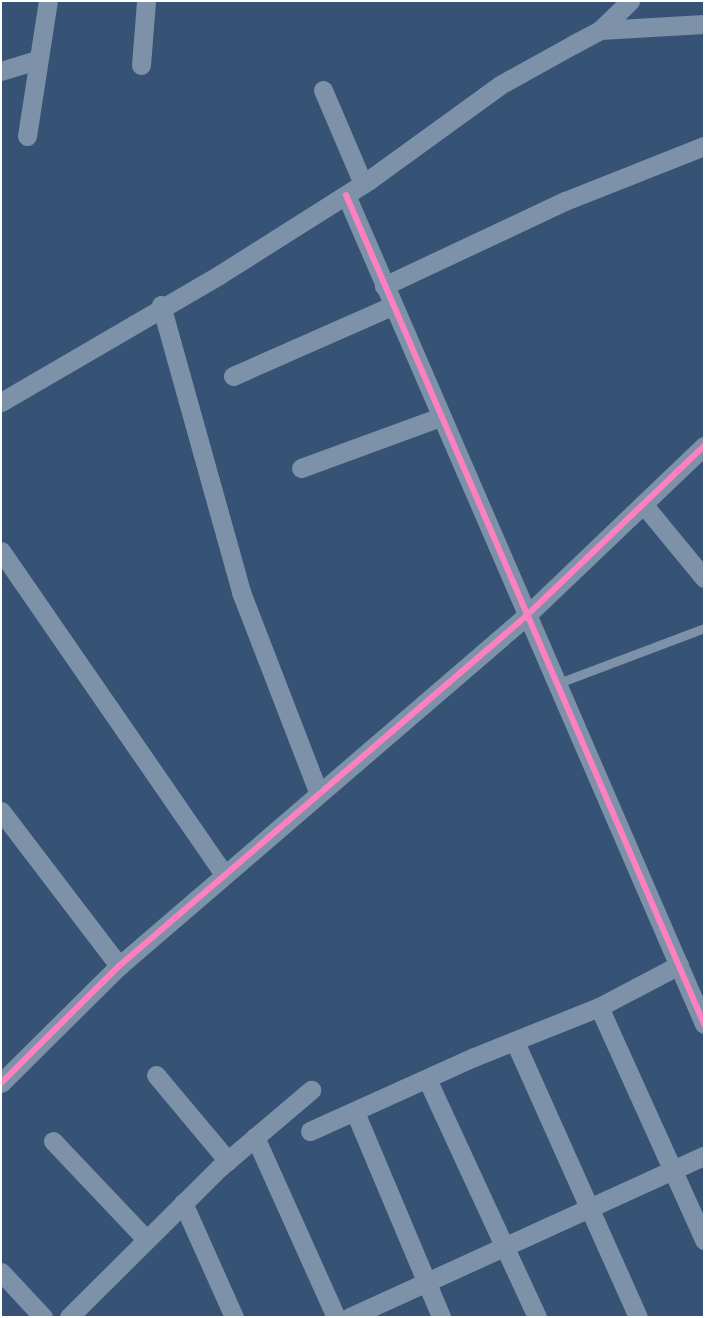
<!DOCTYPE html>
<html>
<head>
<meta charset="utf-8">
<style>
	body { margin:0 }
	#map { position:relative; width:705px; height:1318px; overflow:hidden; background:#365274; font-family:"Golos Text",sans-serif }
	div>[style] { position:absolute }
	.service>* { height:9px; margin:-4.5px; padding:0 4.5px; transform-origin:4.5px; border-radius:4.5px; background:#7d92a8 }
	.minor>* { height:19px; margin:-9.5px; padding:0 9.5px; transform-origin:9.5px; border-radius:9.5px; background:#7d92a8 }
	.cycleway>* { height:6px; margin:-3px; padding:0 3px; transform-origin:3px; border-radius:3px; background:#ff80c0 }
	span { translate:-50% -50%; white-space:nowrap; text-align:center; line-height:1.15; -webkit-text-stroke:5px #1b4f8f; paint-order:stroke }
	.frame { position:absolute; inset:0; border:2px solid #fff; pointer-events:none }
</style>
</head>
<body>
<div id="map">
	<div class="service">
		<i style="left:556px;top:684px;width:158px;rotate:-20.7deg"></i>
	</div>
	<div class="minor">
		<i style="left:600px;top:30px;width:42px;rotate:-44deg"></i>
		<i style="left:141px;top:65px;width:64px;rotate:-85.5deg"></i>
		<i style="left:1px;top:71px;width:37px;rotate:-17deg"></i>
		<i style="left:323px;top:90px;width:102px;rotate:66.9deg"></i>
		<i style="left:27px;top:136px;width:137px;rotate:-81.2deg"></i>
		<i style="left:346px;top:195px;width:903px;rotate:66.64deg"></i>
		<i style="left:384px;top:286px;width:200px;rotate:-25.2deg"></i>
		<i style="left:565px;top:201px;width:149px;rotate:-21.6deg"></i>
		<i style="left:161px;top:305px;width:298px;rotate:74.4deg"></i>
		<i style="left:241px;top:592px;width:214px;rotate:68.9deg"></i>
		<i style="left:233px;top:376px;width:174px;rotate:-23.8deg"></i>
		<i style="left:1px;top:402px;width:252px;rotate:-30.2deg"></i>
		<i style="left:219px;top:275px;width:178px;rotate:-32.3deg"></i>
		<i style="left:369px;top:180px;width:162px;rotate:-35.9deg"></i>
		<i style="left:500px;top:85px;width:85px;rotate:-29deg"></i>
		<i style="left:574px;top:44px;width:30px;rotate:-28deg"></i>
		<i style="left:600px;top:30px;width:104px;rotate:-3.3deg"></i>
		<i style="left:301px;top:468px;width:148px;rotate:-20.1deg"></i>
		<i style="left:643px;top:504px;width:96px;rotate:50.5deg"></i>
		<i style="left:1px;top:551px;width:391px;rotate:55.4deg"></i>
		<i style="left:1px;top:811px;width:195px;rotate:52.7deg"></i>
		<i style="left:679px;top:965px;width:90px;rotate:152.3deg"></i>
		<i style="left:599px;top:1007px;width:256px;rotate:65.7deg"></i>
		<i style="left:515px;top:1042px;width:301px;rotate:65.9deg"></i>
		<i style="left:156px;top:1075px;width:112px;rotate:50.1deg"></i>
		<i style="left:427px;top:1079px;width:262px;rotate:65.2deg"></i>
		<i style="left:1px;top:1083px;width:166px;rotate:-44.8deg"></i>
		<i style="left:119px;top:966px;width:535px;rotate:-40.68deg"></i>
		<i style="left:525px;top:617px;width:248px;rotate:-43.7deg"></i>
		<i style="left:355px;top:1112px;width:222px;rotate:67.2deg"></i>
		<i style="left:310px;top:1131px;width:180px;rotate:-24.3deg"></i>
		<i style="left:474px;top:1057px;width:135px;rotate:-21.8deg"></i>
		<i style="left:255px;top:1137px;width:197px;rotate:65.8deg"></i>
		<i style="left:53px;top:1141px;width:135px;rotate:46.5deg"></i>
		<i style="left:183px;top:1203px;width:125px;rotate:65.9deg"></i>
		<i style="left:1px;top:1272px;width:62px;rotate:47deg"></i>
		<i style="left:69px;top:1317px;width:211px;rotate:-44.8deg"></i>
		<i style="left:219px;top:1168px;width:121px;rotate:-40.3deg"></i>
		<i style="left:350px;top:1317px;width:389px;rotate:-24.5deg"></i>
	</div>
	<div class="cycleway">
		<i style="left:346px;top:195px;width:903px;rotate:66.64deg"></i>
		<i style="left:1px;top:1083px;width:166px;rotate:-44.8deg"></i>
		<i style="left:119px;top:966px;width:535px;rotate:-40.68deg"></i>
		<i style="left:525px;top:617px;width:248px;rotate:-43.7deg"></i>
	</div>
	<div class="frame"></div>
</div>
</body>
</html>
